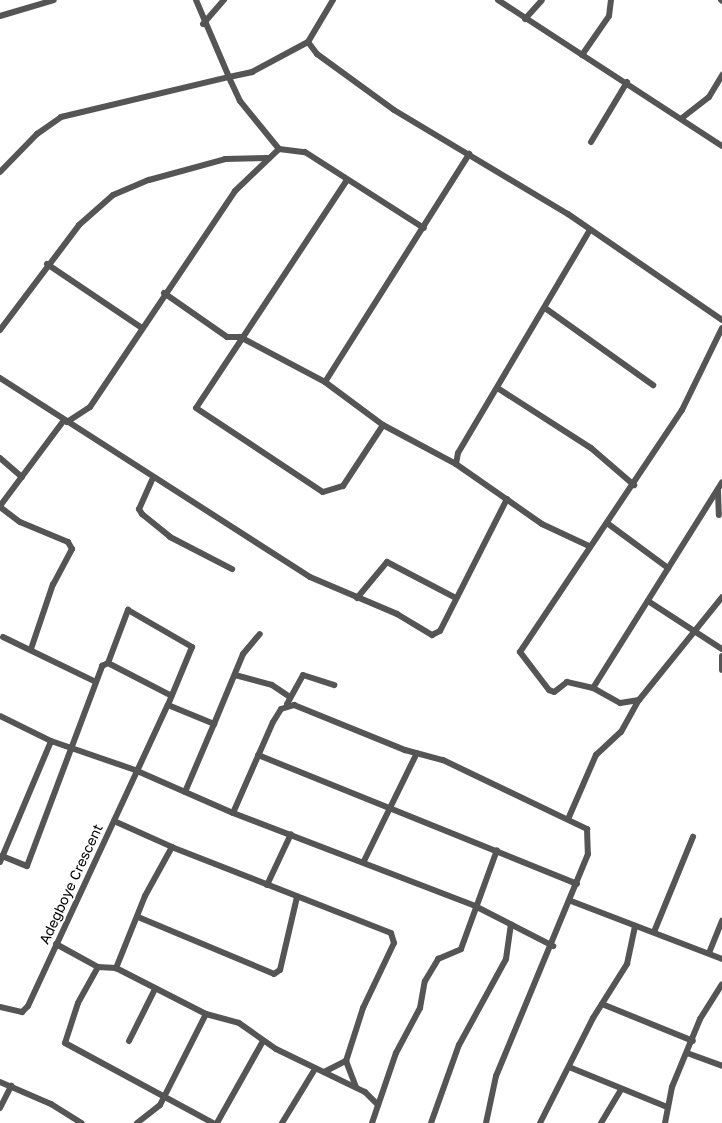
<!DOCTYPE html>
<html>
<head>
<meta charset="utf-8">
<style>
	body { margin:0 }
	#map { position:relative; width:722px; height:1123px; overflow:hidden; background:#fff; font-family:"Golos Text",sans-serif }
	div>[style] { position:absolute }
	.minor>* { height:6px; margin:-3px; padding:0 3px; transform-origin:3px; border-radius:3px; background:#555 }
	span { translate:-50% -50%; white-space:nowrap; text-align:center; line-height:1.15; -webkit-text-stroke:4px #fff; paint-order:stroke }
	.street-label { font-size:14px; color:#000 }
</style>
</head>
<body>
<div id="map">
	<div class="minor">
		<i style="left:333px;top:0;width:49px;rotate:120.8deg"></i>
		<i style="left:308px;top:42px;width:15px;rotate:53deg"></i>
		<i style="left:317px;top:54px;width:95px;rotate:36deg"></i>
		<i style="left:394px;top:110px;width:203px;rotate:30.9deg"></i>
		<i style="left:568px;top:214px;width:187px;rotate:34.5deg"></i>
		<i style="left:498px;top:0;width:267px;rotate:33.1deg"></i>
		<i style="left:721px;top:0;width:1px;rotate:45deg"></i>
		<i style="left:0;top:16px;width:56px;rotate:-16.5deg"></i>
		<i style="left:525px;top:19px;width:25px;rotate:-48deg"></i>
		<i style="left:203px;top:24px;width:32px;rotate:-49deg"></i>
		<i style="left:582px;top:55px;width:47px;rotate:-55.3deg"></i>
		<i style="left:609px;top:16px;width:16px;rotate:-83deg"></i>
		<i style="left:682px;top:118px;width:34px;rotate:-38deg"></i>
		<i style="left:709px;top:97px;width:26px;rotate:-59deg"></i>
		<i style="left:591px;top:142px;width:70px;rotate:-59deg"></i>
		<i style="left:279px;top:149px;width:62px;rotate:-129.1deg"></i>
		<i style="left:240px;top:101px;width:26px;rotate:-115deg"></i>
		<i style="left:229px;top:77px;width:24px;rotate:-12deg"></i>
		<i style="left:252px;top:72px;width:64px;rotate:-28.2deg"></i>
		<i style="left:0;top:172px;width:53px;rotate:-45.8deg"></i>
		<i style="left:37px;top:134px;width:29px;rotate:-35deg"></i>
		<i style="left:61px;top:117px;width:173px;rotate:-13.4deg"></i>
		<i style="left:229px;top:77px;width:84px;rotate:-113.2deg"></i>
		<i style="left:347px;top:180px;width:273px;rotate:123.5deg"></i>
		<i style="left:196px;top:408px;width:152px;rotate:33.5deg"></i>
		<i style="left:323px;top:492px;width:21px;rotate:-17deg"></i>
		<i style="left:343px;top:486px;width:73px;rotate:-56.7deg"></i>
		<i style="left:47px;top:264px;width:115px;rotate:34deg"></i>
		<i style="left:164px;top:293px;width:77px;rotate:34.9deg"></i>
		<i style="left:227px;top:337px;width:13px"></i>
		<i style="left:240px;top:337px;width:96px;rotate:27.9deg"></i>
		<i style="left:325px;top:382px;width:270px;rotate:-57.7deg"></i>
		<i style="left:545px;top:308px;width:133px;rotate:35.5deg"></i>
		<i style="left:0;top:330px;width:131px;rotate:-53deg"></i>
		<i style="left:79px;top:225px;width:45px;rotate:-41.4deg"></i>
		<i style="left:113px;top:195px;width:39px;rotate:-23deg"></i>
		<i style="left:149px;top:180px;width:79px;rotate:-15.4deg"></i>
		<i style="left:225px;top:159px;width:44px;rotate:-1.3deg"></i>
		<i style="left:0;top:378px;width:368px;rotate:32.7deg"></i>
		<i style="left:310px;top:577px;width:95px;rotate:23deg"></i>
		<i style="left:397px;top:614px;width:41px;rotate:31deg"></i>
		<i style="left:432px;top:635px;width:9px;rotate:-27deg"></i>
		<i style="left:440px;top:631px;width:148px;rotate:-63.1deg"></i>
		<i style="left:325px;top:382px;width:72px;rotate:36.6deg"></i>
		<i style="left:383px;top:425px;width:83px;rotate:28.1deg"></i>
		<i style="left:499px;top:389px;width:109px;rotate:32.7deg"></i>
		<i style="left:591px;top:448px;width:57px;rotate:40.7deg"></i>
		<i style="left:67px;top:422px;width:27px;rotate:-33deg"></i>
		<i style="left:90px;top:407px;width:260px;rotate:-56.1deg"></i>
		<i style="left:235px;top:191px;width:61px;rotate:-43.7deg"></i>
		<i style="left:279px;top:149px;width:26px;rotate:7deg"></i>
		<i style="left:305px;top:152px;width:141px;rotate:32.6deg"></i>
		<i style="left:0;top:458px;width:29px;rotate:41deg"></i>
		<i style="left:152px;top:480px;width:32px;rotate:114deg"></i>
		<i style="left:139px;top:509px;width:6px;rotate:59deg"></i>
		<i style="left:142px;top:514px;width:36px;rotate:39deg"></i>
		<i style="left:170px;top:537px;width:70px;rotate:27.3deg"></i>
		<i style="left:718px;top:491px;width:24px;rotate:88deg"></i>
		<i style="left:0;top:506px;width:107px;rotate:-53.3deg"></i>
		<i style="left:0;top:507px;width:25px;rotate:37deg"></i>
		<i style="left:20px;top:522px;width:52px;rotate:22.6deg"></i>
		<i style="left:68px;top:542px;width:8px;rotate:60deg"></i>
		<i style="left:72px;top:549px;width:40px;rotate:118deg"></i>
		<i style="left:53px;top:584px;width:69px;rotate:108.7deg"></i>
		<i style="left:607px;top:523px;width:76px;rotate:36.4deg"></i>
		<i style="left:589px;top:546px;width:52px;rotate:-154.9deg"></i>
		<i style="left:542px;top:524px;width:105px;rotate:-145.1deg"></i>
		<i style="left:456px;top:464px;width:11px;rotate:-80deg"></i>
		<i style="left:458px;top:453px;width:259px;rotate:-59.4deg"></i>
		<i style="left:357px;top:598px;width:47px;rotate:-50.2deg"></i>
		<i style="left:387px;top:562px;width:78px;rotate:27.6deg"></i>
		<i style="left:648px;top:601px;width:88px;rotate:33deg"></i>
		<i style="left:3px;top:637px;width:103px;rotate:25.8deg"></i>
		<i style="left:722px;top:656px;width:14px;rotate:90deg"></i>
		<i style="left:108px;top:663px;width:57px;rotate:-69.3deg"></i>
		<i style="left:128px;top:610px;width:74px;rotate:30deg"></i>
		<i style="left:192px;top:647px;width:63px;rotate:112.5deg"></i>
		<i style="left:235px;top:675px;width:38px;rotate:15deg"></i>
		<i style="left:272px;top:685px;width:22px;rotate:34deg"></i>
		<i style="left:593px;top:688px;width:243px;rotate:-57.9deg"></i>
		<i style="left:639px;top:700px;width:19px;rotate:171deg"></i>
		<i style="left:620px;top:703px;width:31px;rotate:-151deg"></i>
		<i style="left:593px;top:688px;width:27px;rotate:-167deg"></i>
		<i style="left:567px;top:682px;width:16px;rotate:142deg"></i>
		<i style="left:554px;top:692px;width:5px;rotate:-158deg"></i>
		<i style="left:549px;top:690px;width:48px;rotate:-127.3deg"></i>
		<i style="left:520px;top:652px;width:291px;rotate:-56.2deg"></i>
		<i style="left:682px;top:410px;width:91px;rotate:-64deg"></i>
		<i style="left:287px;top:704px;width:33px;rotate:-61deg"></i>
		<i style="left:303px;top:675px;width:33px;rotate:18deg"></i>
		<i style="left:0;top:716px;width:57px;rotate:26.1deg"></i>
		<i style="left:51px;top:741px;width:89px;rotate:19deg"></i>
		<i style="left:135px;top:770px;width:107px;rotate:23.7deg"></i>
		<i style="left:233px;top:813px;width:259px;rotate:21deg"></i>
		<i style="left:475px;top:906px;width:88px;rotate:27.1deg"></i>
		<i style="left:258px;top:755px;width:344px;rotate:22deg"></i>
		<i style="left:185px;top:792px;width:74px;rotate:-66.9deg"></i>
		<i style="left:233px;top:813px;width:99px;rotate:-66.3deg"></i>
		<i style="left:273px;top:722px;width:15px;rotate:-58deg"></i>
		<i style="left:281px;top:709px;width:14px;rotate:-17deg"></i>
		<i style="left:294px;top:705px;width:120px;rotate:22.1deg"></i>
		<i style="left:405px;top:750px;width:39px;rotate:15deg"></i>
		<i style="left:443px;top:760px;width:160px;rotate:25.6deg"></i>
		<i style="left:587px;top:829px;width:25px;rotate:88deg"></i>
		<i style="left:588px;top:854px;width:240px;rotate:112.5deg"></i>
		<i style="left:496px;top:1076px;width:48px;rotate:102deg"></i>
		<i style="left:569px;top:817px;width:68px;rotate:-66.5deg"></i>
		<i style="left:596px;top:755px;width:34px;rotate:-43deg"></i>
		<i style="left:621px;top:732px;width:37px;rotate:-61deg"></i>
		<i style="left:639px;top:700px;width:132px;rotate:-51.1deg"></i>
		<i style="left:114px;top:821px;width:64px;rotate:24.1deg"></i>
		<i style="left:2px;top:856px;width:27px;rotate:22deg"></i>
		<i style="left:27px;top:866px;width:214px;rotate:-69.4deg"></i>
		<i style="left:102px;top:666px;width:7px;rotate:-27deg"></i>
		<i style="left:108px;top:663px;width:70px;rotate:27.3deg"></i>
		<i style="left:364px;top:861px;width:120px;rotate:-63.9deg"></i>
		<i style="left:0;top:862px;width:131px;rotate:-67.1deg"></i>
		<i style="left:267px;top:885px;width:56px;rotate:-64.8deg"></i>
		<i style="left:571px;top:901px;width:162px;rotate:21deg"></i>
		<i style="left:138px;top:917px;width:147px;rotate:22.7deg"></i>
		<i style="left:274px;top:974px;width:7px;rotate:-34deg"></i>
		<i style="left:280px;top:970px;width:75px;rotate:-76.9deg"></i>
		<i style="left:654px;top:932px;width:103px;rotate:-67.7deg"></i>
		<i style="left:56px;top:944px;width:48px;rotate:28.7deg"></i>
		<i style="left:98px;top:967px;width:18px;rotate:3deg"></i>
		<i style="left:709px;top:953px;width:35px;rotate:-68deg"></i>
		<i style="left:98px;top:967px;width:41px;rotate:119.1deg"></i>
		<i style="left:78px;top:1003px;width:42px;rotate:108deg"></i>
		<i style="left:65px;top:1043px;width:168px;rotate:28.4deg"></i>
		<i style="left:602px;top:1004px;width:98px;rotate:22.1deg"></i>
		<i style="left:0;top:1007px;width:23px;rotate:13deg"></i>
		<i style="left:22px;top:1012px;width:8px;rotate:-45deg"></i>
		<i style="left:28px;top:1006px;width:332px;rotate:-65.1deg"></i>
		<i style="left:168px;top:705px;width:50px;rotate:22.4deg"></i>
		<i style="left:214px;top:724px;width:76px;rotate:-67.5deg"></i>
		<i style="left:243px;top:654px;width:26px;rotate:-50deg"></i>
		<i style="left:129px;top:1041px;width:58px;rotate:-63.4deg"></i>
		<i style="left:687px;top:1053px;width:37px;rotate:20deg"></i>
		<i style="left:569px;top:1067px;width:106px;rotate:22.2deg"></i>
		<i style="left:324px;top:1072px;width:25px;rotate:-27deg"></i>
		<i style="left:0;top:1082px;width:56px;rotate:23.3deg"></i>
		<i style="left:51px;top:1104px;width:36px;rotate:32deg"></i>
		<i style="left:356px;top:1087px;width:28px;rotate:-111deg"></i>
		<i style="left:346px;top:1061px;width:56px;rotate:-72.2deg"></i>
		<i style="left:363px;top:1008px;width:72px;rotate:-64.5deg"></i>
		<i style="left:394px;top:943px;width:10px;rotate:-107deg"></i>
		<i style="left:391px;top:933px;width:235px;rotate:-158.6deg"></i>
		<i style="left:172px;top:847px;width:56px;rotate:118.9deg"></i>
		<i style="left:145px;top:896px;width:78px;rotate:111.9deg"></i>
		<i style="left:116px;top:968px;width:101px;rotate:27.1deg"></i>
		<i style="left:206px;top:1014px;width:34px;rotate:15deg"></i>
		<i style="left:239px;top:1023px;width:45px;rotate:35.1deg"></i>
		<i style="left:276px;top:1049px;width:99px;rotate:25.8deg"></i>
		<i style="left:365px;top:1092px;width:18px;rotate:45deg"></i>
		<i style="left:0;top:1108px;width:25px;rotate:-63deg"></i>
		<i style="left:137px;top:1123px;width:29px;rotate:-38deg"></i>
		<i style="left:160px;top:1105px;width:102px;rotate:-63.2deg"></i>
		<i style="left:217px;top:1123px;width:94px;rotate:-60.7deg"></i>
		<i style="left:282px;top:1123px;width:63px;rotate:-58.6deg"></i>
		<i style="left:372px;top:1123px;width:74px;rotate:-71.1deg"></i>
		<i style="left:396px;top:1053px;width:51px;rotate:-61.9deg"></i>
		<i style="left:420px;top:1008px;width:27px;rotate:-80deg"></i>
		<i style="left:425px;top:981px;width:26px;rotate:-59deg"></i>
		<i style="left:438px;top:959px;width:25px;rotate:-23deg"></i>
		<i style="left:461px;top:949px;width:105px;rotate:-70deg"></i>
		<i style="left:431px;top:1123px;width:83px;rotate:-70.3deg"></i>
		<i style="left:459px;top:1045px;width:98px;rotate:-61.3deg"></i>
		<i style="left:506px;top:959px;width:35px;rotate:-82deg"></i>
		<i style="left:540px;top:1123px;width:118px;rotate:-63.2deg"></i>
		<i style="left:593px;top:1018px;width:64px;rotate:-57.8deg"></i>
		<i style="left:627px;top:964px;width:39px;rotate:-78deg"></i>
		<i style="left:601px;top:1123px;width:37px;rotate:-59deg"></i>
		<i style="left:665px;top:1123px;width:37px;rotate:-79deg"></i>
		<i style="left:672px;top:1087px;width:74px;rotate:-67.6deg"></i>
		<i style="left:700px;top:1019px;width:41px;rotate:-57.8deg"></i>
	</div>
	<div class="street-label">
		<span style="left:71px;top:884px;rotate:-65deg">Adegboye Crescent</span>
	</div>
</div>
</body>
</html>
